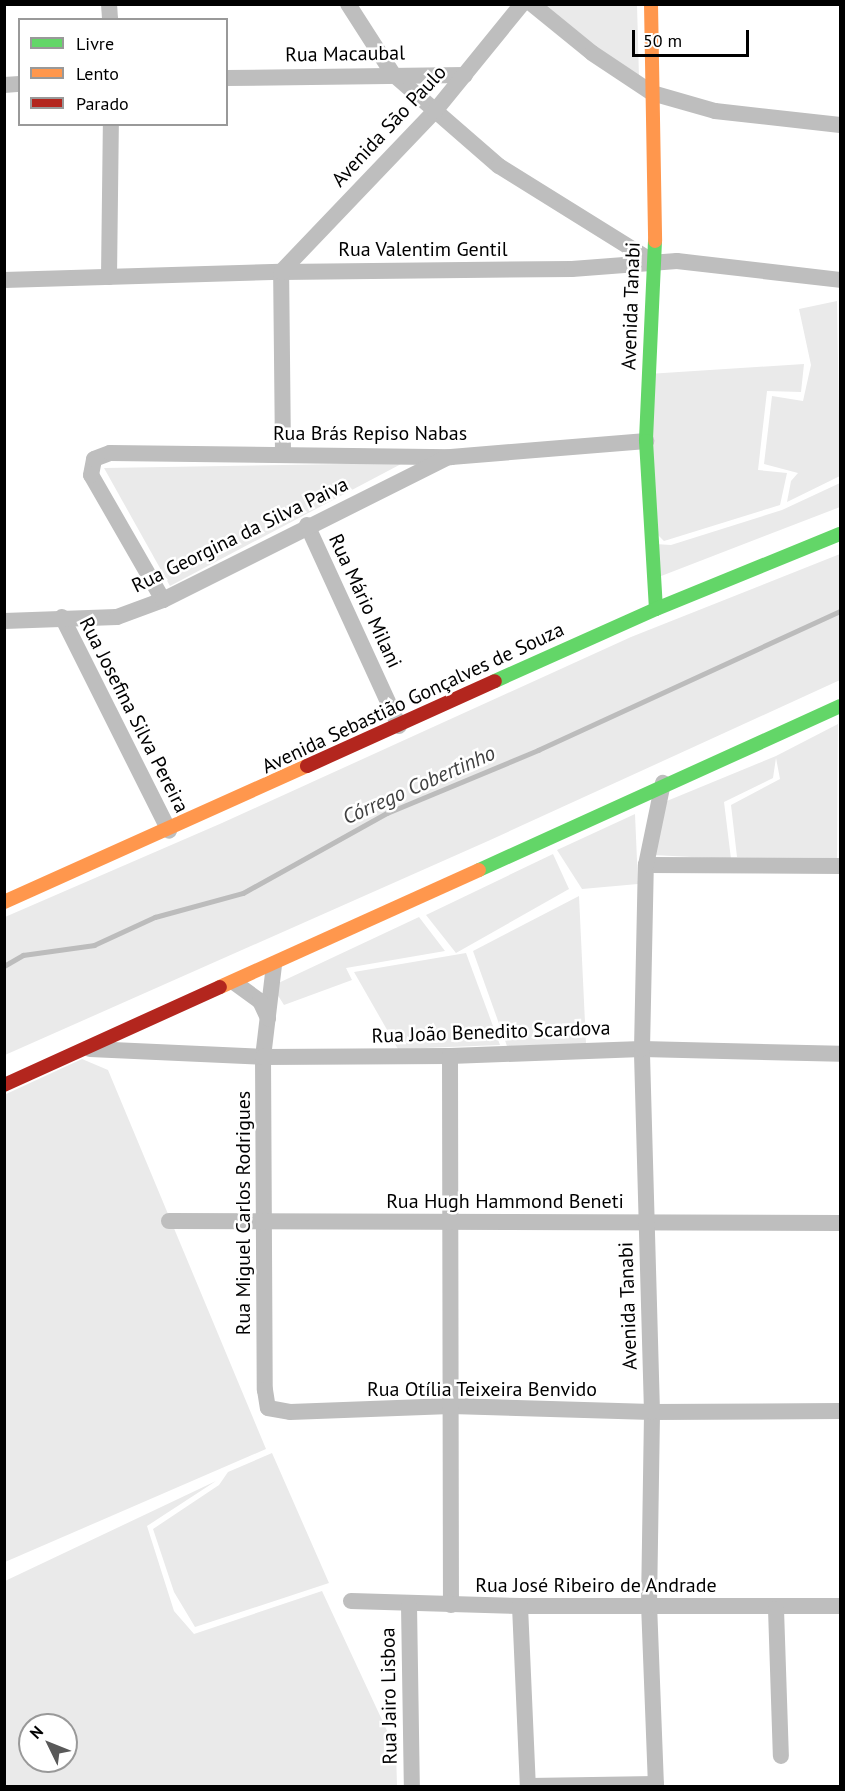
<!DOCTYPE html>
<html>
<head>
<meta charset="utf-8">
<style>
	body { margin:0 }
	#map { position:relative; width:845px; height:1791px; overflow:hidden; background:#fff; font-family:"PT Sans",sans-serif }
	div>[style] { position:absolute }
	.green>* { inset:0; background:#eaeaea }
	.stream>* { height:4.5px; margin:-2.25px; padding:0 2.25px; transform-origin:2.25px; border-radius:2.25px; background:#bcbcbc }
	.street>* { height:16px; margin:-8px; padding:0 8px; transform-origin:8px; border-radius:8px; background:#bebebe }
	.fast>* { height:14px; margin:-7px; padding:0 7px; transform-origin:7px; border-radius:7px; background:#63d668 }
	.slow>* { height:14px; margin:-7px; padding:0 7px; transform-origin:7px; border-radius:7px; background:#ff974d }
	.jam>* { height:14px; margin:-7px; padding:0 7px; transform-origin:7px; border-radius:7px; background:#b3261e }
	span { translate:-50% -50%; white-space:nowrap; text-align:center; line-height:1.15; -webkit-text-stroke:5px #fff; paint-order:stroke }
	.street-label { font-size:20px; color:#000 }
	.water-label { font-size:21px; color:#404040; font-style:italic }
	.frame { position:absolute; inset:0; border:6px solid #000; pointer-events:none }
	.legend { position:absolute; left:18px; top:18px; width:210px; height:108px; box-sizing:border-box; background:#fff; border:2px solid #999; margin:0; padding:8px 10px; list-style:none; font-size:18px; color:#000 }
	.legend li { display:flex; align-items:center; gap:12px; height:30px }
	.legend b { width:30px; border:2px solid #999 }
	.north { position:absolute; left:18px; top:1713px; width:60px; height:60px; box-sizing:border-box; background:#fff; border:2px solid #999; border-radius:50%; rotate:313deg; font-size:16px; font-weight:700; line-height:24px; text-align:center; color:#000 }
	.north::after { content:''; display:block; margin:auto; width:21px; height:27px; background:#595959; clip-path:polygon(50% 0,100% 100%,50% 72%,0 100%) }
	.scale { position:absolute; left:632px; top:30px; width:117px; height:27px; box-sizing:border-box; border:3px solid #000; border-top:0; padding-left:8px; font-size:18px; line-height:21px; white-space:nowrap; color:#000; -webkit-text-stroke:4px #fff; paint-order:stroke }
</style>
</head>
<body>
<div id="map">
	<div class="green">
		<i style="clip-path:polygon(537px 5px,637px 5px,639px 78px)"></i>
		<i style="clip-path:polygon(837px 301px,840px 476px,787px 502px,791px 481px,798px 473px,764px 464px,772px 396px,803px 401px,811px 365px,799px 309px)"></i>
		<i style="clip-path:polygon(804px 364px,801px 392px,767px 391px,758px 470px,787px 473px,780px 505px,664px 541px,658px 535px,648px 374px)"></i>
		<i style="clip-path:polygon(403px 463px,170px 586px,104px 468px)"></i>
		<i style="clip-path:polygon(840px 483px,840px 507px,656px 578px,655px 544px,671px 545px,782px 510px)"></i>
		<i style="clip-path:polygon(840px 554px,840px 680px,488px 841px,5px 1055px,5px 917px,222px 823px,631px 637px)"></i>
		<i style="clip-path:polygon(838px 724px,837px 858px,737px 857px,731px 805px,780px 779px,776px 758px,773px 778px,724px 802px,731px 859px,653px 855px,662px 803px,776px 756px)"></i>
		<i style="clip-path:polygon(635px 814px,638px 884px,582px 889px,557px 850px)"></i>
		<i style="clip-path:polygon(553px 854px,569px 889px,456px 953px,426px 915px)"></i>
		<i style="clip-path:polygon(579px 896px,586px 1044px,507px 1046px,473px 951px)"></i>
		<i style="clip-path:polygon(419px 917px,445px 951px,346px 968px,352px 980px,284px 1005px,272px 986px)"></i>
		<i style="clip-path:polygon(466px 953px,500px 1045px,398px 1049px,354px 972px)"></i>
		<i style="clip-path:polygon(82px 1059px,108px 1070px,266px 1449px,5px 1562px,4px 1095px)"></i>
		<i style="clip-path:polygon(272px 1453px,329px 1583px,195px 1627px,174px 1592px,153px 1529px,219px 1485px,228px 1472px)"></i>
		<i style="clip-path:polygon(evenodd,216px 1481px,147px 1526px,174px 1611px,194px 1634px,322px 1591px,396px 1750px,397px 1786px,5px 1786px,5px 1581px,216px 1481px,30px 1725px,66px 1725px,66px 1761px,30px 1761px,30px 1725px)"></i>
	</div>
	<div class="stream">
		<i style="left:4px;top:966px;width:22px;rotate:-30deg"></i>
		<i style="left:23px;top:955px;width:72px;rotate:-8deg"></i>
		<i style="left:94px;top:945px;width:67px;rotate:-24.7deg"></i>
		<i style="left:155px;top:917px;width:91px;rotate:-15.3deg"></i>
		<i style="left:243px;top:893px;width:165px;rotate:-29.1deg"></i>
		<i style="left:387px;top:813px;width:164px;rotate:-22.6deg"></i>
		<i style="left:538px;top:750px;width:332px;rotate:-24.7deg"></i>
	</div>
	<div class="street">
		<i style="left:109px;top:4px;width:16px;rotate:86deg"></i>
		<i style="left:348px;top:4px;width:83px;rotate:57.3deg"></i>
		<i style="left:393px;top:74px;width:140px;rotate:41deg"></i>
		<i style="left:499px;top:166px;width:184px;rotate:31.9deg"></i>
		<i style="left:532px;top:4px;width:77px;rotate:39.2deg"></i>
		<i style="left:592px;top:53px;width:72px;rotate:33.7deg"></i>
		<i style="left:652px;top:93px;width:66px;rotate:15.9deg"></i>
		<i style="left:715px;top:111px;width:126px;rotate:6.4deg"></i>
		<i style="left:226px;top:78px;width:239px;rotate:-0.7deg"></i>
		<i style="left:4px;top:85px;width:16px;rotate:-4deg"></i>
		<i style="left:109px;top:277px;width:153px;rotate:-89.3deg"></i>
		<i style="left:4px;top:280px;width:277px;rotate:-1.7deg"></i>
		<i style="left:281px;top:272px;width:291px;rotate:-0.6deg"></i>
		<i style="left:572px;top:269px;width:105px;rotate:-4.4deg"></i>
		<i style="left:677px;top:261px;width:164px;rotate:6.6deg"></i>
		<i style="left:283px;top:453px;width:181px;rotate:-90.6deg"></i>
		<i style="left:281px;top:272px;width:223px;rotate:-46.3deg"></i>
		<i style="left:435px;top:111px;width:138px;rotate:-50.9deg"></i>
		<i style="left:307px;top:525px;width:221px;rotate:65.4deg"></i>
		<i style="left:163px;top:600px;width:144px;rotate:-119.9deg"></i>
		<i style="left:91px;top:475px;width:16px;rotate:-79deg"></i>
		<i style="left:94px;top:459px;width:17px;rotate:-21deg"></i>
		<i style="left:110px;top:453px;width:341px;rotate:0.7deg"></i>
		<i style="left:451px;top:457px;width:196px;rotate:-4.7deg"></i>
		<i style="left:62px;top:617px;width:239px;rotate:63.4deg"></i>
		<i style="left:4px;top:621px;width:113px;rotate:-2deg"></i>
		<i style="left:117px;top:617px;width:49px;rotate:-20.3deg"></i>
		<i style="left:163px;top:600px;width:318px;rotate:-26.6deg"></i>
		<i style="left:646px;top:865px;width:194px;rotate:0.3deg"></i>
		<i style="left:274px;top:965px;width:93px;rotate:96.8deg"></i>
		<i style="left:263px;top:1057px;width:333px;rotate:89.7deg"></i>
		<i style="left:265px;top:1390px;width:18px;rotate:81deg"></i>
		<i style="left:268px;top:1408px;width:22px;rotate:10deg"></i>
		<i style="left:290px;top:1412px;width:161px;rotate:-2.1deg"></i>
		<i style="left:451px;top:1406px;width:201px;rotate:1.7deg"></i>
		<i style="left:652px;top:1412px;width:188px;rotate:-0.3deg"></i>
		<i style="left:235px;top:983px;width:31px;rotate:36deg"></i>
		<i style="left:260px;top:1001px;width:19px;rotate:65deg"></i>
		<i style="left:90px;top:1049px;width:173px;rotate:2.6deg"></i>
		<i style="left:263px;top:1057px;width:187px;rotate:-0.3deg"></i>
		<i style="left:450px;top:1056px;width:192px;rotate:-2.1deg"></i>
		<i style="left:642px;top:1049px;width:198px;rotate:1.4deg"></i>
		<i style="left:450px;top:1056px;width:549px;rotate:89.9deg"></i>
		<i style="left:169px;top:1221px;width:671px;rotate:0.17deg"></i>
		<i style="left:351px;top:1601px;width:169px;rotate:1.7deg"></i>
		<i style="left:520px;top:1606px;width:320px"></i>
		<i style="left:409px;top:1605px;width:181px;rotate:89.1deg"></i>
		<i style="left:520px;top:1606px;width:180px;rotate:87.5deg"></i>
		<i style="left:776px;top:1609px;width:147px;rotate:88.1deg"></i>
		<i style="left:529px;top:1786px;width:127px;rotate:-0.9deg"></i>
		<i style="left:656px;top:1786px;width:181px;rotate:-92.2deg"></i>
		<i style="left:649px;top:1605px;width:193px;rotate:-89.1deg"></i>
		<i style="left:652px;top:1412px;width:363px;rotate:-91.6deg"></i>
		<i style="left:642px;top:1049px;width:184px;rotate:-88.8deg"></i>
		<i style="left:646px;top:865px;width:84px;rotate:-78.3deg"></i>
	</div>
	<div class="fast">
		<i style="left:655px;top:241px;width:200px;rotate:92.6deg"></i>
		<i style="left:646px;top:441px;width:168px;rotate:86.6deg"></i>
		<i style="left:495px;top:681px;width:176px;rotate:-24.1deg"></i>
		<i style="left:656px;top:609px;width:199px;rotate:-22.2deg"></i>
		<i style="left:479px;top:870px;width:397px;rotate:-24.4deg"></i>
	</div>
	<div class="slow">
		<i style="left:651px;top:4px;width:237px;rotate:89deg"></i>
		<i style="left:4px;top:902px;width:332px;rotate:-24.2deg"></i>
		<i style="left:220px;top:987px;width:284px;rotate:-24.3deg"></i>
	</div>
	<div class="jam">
		<i style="left:307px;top:766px;width:206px;rotate:-24.3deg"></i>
		<i style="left:4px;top:1085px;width:237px;rotate:-24.4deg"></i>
	</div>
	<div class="street-label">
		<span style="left:345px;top:54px;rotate:-1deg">Rua Macaubal</span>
		<span style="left:389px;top:126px;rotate:-47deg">Avenida São Paulo</span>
		<span style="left:423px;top:249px">Rua Valentim Gentil</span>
		<span style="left:631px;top:306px;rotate:-88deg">Avenida Tanabi</span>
		<span style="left:370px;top:433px">Rua Brás Repiso Nabas</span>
		<span style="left:240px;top:535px;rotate:-26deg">Rua Georgina da Silva Paiva</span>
		<span style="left:365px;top:601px;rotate:65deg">Rua Mário Milani</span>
		<span style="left:413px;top:698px;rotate:-25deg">Avenida Sebastião Gonçalves de Souza</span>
		<span style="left:134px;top:715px;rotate:63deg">Rua Josefina Silva Pereira</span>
		<span style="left:491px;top:1032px;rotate:-2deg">Rua João Benedito Scardova</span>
		<span style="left:505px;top:1201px">Rua Hugh Hammond Beneti</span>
		<span style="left:243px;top:1213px;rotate:-90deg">Rua Miguel Carlos Rodrigues</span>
		<span style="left:628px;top:1306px;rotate:-92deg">Avenida Tanabi</span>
		<span style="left:482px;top:1389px">Rua Otília Teixeira Benvido</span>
		<span style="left:596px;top:1585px">Rua José Ribeiro de Andrade</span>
		<span style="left:389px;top:1696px;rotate:-91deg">Rua Jairo Lisboa</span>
	</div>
	<div class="water-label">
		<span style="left:419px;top:785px;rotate:-24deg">Córrego Cobertinho</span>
	</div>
	<div class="frame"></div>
	<ul class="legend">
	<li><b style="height:8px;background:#63d668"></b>Livre</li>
	<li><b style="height:8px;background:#ff974d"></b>Lento</li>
	<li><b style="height:8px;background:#b3261e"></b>Parado</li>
	</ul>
	<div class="north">N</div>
	<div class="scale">50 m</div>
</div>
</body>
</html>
